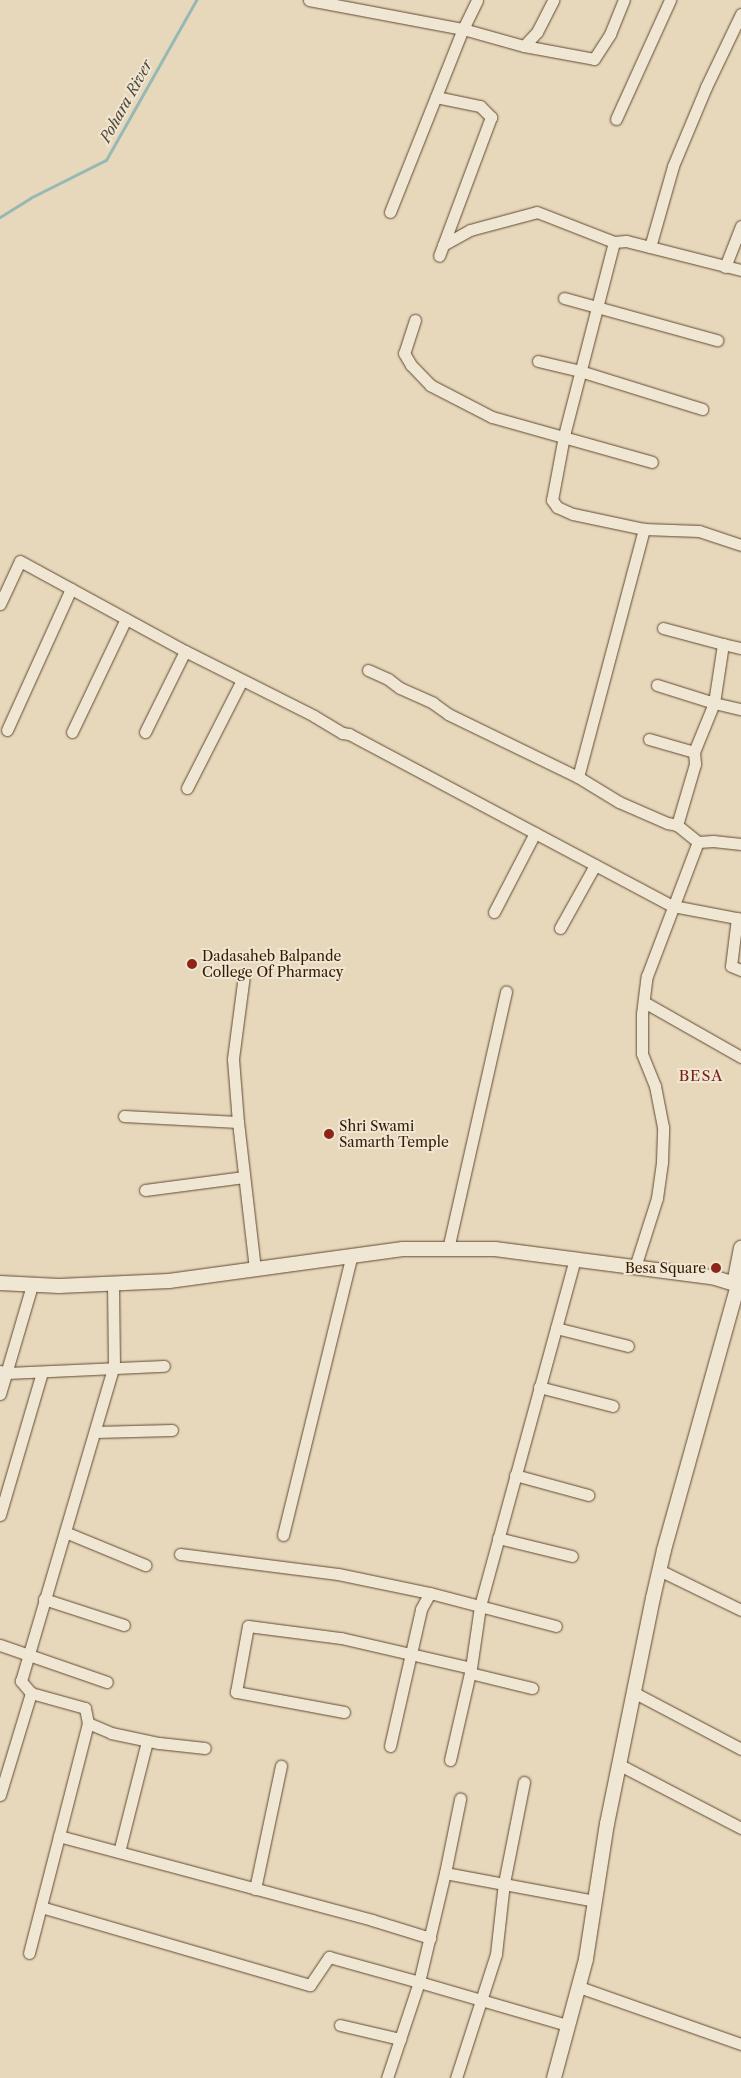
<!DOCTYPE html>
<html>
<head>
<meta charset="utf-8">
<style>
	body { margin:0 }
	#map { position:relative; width:741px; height:2078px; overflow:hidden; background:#e7d8bc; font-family:"Libre Caslon Text",serif }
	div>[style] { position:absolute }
	.stream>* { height:3px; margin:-1.5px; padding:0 1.5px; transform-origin:1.5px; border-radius:1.5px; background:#97b9b4 }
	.roads { filter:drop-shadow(0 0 1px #624a30) drop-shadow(0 0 1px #624a30) }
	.minor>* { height:11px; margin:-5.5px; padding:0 5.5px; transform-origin:5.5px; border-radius:5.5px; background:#efe6d3 }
	.tertiary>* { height:14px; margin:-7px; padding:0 7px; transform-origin:7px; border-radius:7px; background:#efe6d3 }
	.dots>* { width:14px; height:14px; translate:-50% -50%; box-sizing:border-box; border:2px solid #efe6d3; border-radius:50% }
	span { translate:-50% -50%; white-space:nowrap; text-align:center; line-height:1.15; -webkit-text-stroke:4px #efe6d3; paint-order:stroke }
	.poi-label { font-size:14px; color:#351b01 }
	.left { translate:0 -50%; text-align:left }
	.right { translate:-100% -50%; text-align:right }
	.water-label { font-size:15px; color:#524a37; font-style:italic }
	.neighbourhood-label { font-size:15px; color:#7a1f14; letter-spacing:1px }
</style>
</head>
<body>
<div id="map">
	<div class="stream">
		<i style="left:0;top:217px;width:36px;rotate:-32deg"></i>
		<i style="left:30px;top:198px;width:85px;rotate:-26.6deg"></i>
		<i style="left:106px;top:160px;width:184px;rotate:-60.6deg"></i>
	</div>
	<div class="roads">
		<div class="minor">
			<i style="left:309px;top:0;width:157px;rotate:10.7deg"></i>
			<i style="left:463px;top:29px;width:63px;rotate:15.6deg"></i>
			<i style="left:524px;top:46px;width:71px;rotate:10.5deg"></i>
			<i style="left:594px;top:59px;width:30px;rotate:-57deg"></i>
			<i style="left:610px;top:34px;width:37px;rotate:-68deg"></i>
			<i style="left:524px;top:46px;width:19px;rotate:-47deg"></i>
			<i style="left:537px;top:32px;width:36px;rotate:-63deg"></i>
			<i style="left:436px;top:97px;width:45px;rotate:11.6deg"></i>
			<i style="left:480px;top:106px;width:16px;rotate:45deg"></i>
			<i style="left:491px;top:117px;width:148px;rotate:110.5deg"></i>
			<i style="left:616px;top:119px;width:131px;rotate:-65.6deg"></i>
			<i style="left:390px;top:212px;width:197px;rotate:-68.3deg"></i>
			<i style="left:463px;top:29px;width:32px;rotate:-64deg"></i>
			<i style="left:443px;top:245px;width:31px;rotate:-29deg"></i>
			<i style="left:470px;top:230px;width:69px;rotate:-15deg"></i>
			<i style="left:537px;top:212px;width:83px;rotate:21.3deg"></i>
			<i style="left:650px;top:247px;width:84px;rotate:-74.1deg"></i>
			<i style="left:673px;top:166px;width:86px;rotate:-67.3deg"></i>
			<i style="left:706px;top:87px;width:81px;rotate:-64.4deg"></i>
			<i style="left:725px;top:267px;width:44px;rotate:-68.7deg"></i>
			<i style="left:741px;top:270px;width:119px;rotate:-165.8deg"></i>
			<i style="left:626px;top:241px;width:12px;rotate:175deg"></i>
			<i style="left:614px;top:242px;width:200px;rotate:104.5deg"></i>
			<i style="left:564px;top:436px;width:65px;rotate:100.6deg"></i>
			<i style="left:552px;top:500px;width:9px;rotate:54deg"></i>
			<i style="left:557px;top:507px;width:17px;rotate:24deg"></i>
			<i style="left:573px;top:514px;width:73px;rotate:11.9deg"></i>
			<i style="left:644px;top:529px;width:55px;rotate:2.1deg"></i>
			<i style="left:699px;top:531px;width:44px;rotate:18.4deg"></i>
			<i style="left:564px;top:298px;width:159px;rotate:15.4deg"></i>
			<i style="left:415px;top:320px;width:35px;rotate:108deg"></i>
			<i style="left:404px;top:353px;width:14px;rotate:60deg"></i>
			<i style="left:411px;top:365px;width:28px;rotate:46deg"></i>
			<i style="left:430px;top:385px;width:70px;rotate:27.3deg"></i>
			<i style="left:492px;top:417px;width:166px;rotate:15.7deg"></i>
			<i style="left:538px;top:361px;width:43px;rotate:13.4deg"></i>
			<i style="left:580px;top:371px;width:128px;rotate:17.3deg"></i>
			<i style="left:0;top:604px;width:47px;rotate:-65.1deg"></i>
			<i style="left:20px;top:561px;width:188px;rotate:28.6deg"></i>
			<i style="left:185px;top:651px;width:144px;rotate:26.7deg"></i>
			<i style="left:314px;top:716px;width:33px;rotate:31deg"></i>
			<i style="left:342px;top:733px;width:7px;rotate:8deg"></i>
			<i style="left:349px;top:734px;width:367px;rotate:28deg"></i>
			<i style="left:673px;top:906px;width:69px;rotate:10.8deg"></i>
			<i style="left:663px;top:628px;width:62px;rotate:14.9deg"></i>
			<i style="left:723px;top:644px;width:60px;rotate:98.7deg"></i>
			<i style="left:714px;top:703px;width:28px;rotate:13deg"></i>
			<i style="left:723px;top:644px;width:18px;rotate:13deg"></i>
			<i style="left:368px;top:670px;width:22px;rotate:24deg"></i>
			<i style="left:388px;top:679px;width:15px;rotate:37deg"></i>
			<i style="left:400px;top:688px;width:36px;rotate:24deg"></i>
			<i style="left:433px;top:703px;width:19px;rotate:36deg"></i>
			<i style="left:448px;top:714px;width:144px;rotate:25.9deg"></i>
			<i style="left:578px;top:777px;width:48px;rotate:31.4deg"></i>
			<i style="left:619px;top:802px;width:52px;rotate:23.6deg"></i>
			<i style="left:667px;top:823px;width:10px;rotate:11deg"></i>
			<i style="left:677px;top:825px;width:27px;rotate:39deg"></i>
			<i style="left:657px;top:685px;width:60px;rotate:17.5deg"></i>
			<i style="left:714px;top:703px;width:53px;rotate:112.2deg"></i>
			<i style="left:694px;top:752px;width:12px;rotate:85deg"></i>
			<i style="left:695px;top:764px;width:64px;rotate:106.4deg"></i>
			<i style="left:7px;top:730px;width:155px;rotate:-65.6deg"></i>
			<i style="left:72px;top:732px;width:125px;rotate:-64.5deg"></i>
			<i style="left:145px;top:732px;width:90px;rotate:-63.7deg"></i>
			<i style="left:649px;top:739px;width:47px;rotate:16.1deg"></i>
			<i style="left:578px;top:777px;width:257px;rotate:-75.1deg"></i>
			<i style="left:187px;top:788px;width:121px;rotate:-63deg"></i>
			<i style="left:494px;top:912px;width:89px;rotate:-62.6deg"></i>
			<i style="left:737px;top:918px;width:48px;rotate:97.1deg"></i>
			<i style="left:731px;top:966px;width:11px;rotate:22deg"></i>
			<i style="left:560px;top:928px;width:72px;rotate:-60.9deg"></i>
			<i style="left:244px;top:975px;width:85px;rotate:97.5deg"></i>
			<i style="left:233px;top:1059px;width:63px;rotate:85.5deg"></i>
			<i style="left:238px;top:1122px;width:147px;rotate:83.4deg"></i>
			<i style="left:644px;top:1002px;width:112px;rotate:29.6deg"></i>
			<i style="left:124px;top:1116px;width:114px;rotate:3deg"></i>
			<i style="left:145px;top:1190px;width:100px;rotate:-7.5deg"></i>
			<i style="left:448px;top:1249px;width:264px;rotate:-77.3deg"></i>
			<i style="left:635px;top:1267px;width:72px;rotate:-72.3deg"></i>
			<i style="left:657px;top:1198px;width:36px;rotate:-82deg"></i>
			<i style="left:662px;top:1162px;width:35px;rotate:-88deg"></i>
			<i style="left:663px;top:1127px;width:42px;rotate:-101deg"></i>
			<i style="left:655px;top:1086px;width:35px;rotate:-112deg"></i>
			<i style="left:642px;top:1053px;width:39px;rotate:-90deg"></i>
			<i style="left:642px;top:1014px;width:38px;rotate:-83deg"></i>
			<i style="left:647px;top:976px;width:143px;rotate:-69.2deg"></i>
			<i style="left:698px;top:842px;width:15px;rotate:-4deg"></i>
			<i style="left:713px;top:841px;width:28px;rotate:6deg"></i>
			<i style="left:556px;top:1328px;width:74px;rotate:14deg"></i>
			<i style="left:0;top:1371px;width:7px;rotate:16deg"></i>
			<i style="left:7px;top:1373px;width:157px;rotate:-2.6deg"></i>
			<i style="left:539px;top:1387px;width:76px;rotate:14.4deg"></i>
			<i style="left:0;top:1394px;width:114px;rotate:-73.6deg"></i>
			<i style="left:95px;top:1432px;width:77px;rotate:-1.5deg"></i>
			<i style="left:515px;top:1475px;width:76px;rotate:15.3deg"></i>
			<i style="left:0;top:1515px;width:149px;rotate:-73.6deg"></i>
			<i style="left:65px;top:1532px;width:87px;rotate:22.4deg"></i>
			<i style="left:283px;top:1535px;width:288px;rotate:-76.2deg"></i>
			<i style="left:498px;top:1538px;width:76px;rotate:13.7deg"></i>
			<i style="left:180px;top:1554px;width:159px;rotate:7.2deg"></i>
			<i style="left:338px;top:1574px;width:94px;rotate:11.7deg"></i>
			<i style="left:430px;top:1593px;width:130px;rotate:14.7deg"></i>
			<i style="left:659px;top:1570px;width:91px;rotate:26deg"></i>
			<i style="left:44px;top:1599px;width:84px;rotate:18deg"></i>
			<i style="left:0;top:1645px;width:113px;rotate:19.1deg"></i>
			<i style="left:470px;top:1673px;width:64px;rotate:13.6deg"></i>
			<i style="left:633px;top:1692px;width:122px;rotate:27.8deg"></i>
			<i style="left:31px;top:1693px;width:56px;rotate:15.5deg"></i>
			<i style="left:85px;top:1708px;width:15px;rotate:79deg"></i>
			<i style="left:88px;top:1723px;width:25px;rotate:23deg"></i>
			<i style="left:111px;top:1733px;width:49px;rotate:11.8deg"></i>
			<i style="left:159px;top:1743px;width:46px;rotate:6.2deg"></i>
			<i style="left:344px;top:1712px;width:110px;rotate:-169.5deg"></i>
			<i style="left:236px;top:1692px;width:67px;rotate:-79.7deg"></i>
			<i style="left:248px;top:1626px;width:94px;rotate:7.4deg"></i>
			<i style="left:341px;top:1638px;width:133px;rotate:13deg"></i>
			<i style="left:390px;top:1746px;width:140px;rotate:-77.2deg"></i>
			<i style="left:421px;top:1609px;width:18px;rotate:-61deg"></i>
			<i style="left:450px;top:1760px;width:94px;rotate:-77.1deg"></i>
			<i style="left:471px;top:1668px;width:63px;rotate:-81.7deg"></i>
			<i style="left:480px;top:1606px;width:361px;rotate:-74.7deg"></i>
			<i style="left:618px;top:1764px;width:139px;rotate:27.5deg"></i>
			<i style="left:0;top:1795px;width:107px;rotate:-73.1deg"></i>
			<i style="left:31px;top:1693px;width:16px;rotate:-130deg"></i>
			<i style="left:21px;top:1681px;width:328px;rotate:-73.6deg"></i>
			<i style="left:114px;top:1366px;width:82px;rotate:-90.7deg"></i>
			<i style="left:59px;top:1836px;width:324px;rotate:15deg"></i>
			<i style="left:372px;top:1920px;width:61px;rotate:17.2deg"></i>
			<i style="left:119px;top:1852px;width:114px;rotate:-75.8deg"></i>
			<i style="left:445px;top:1873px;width:76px;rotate:-78.5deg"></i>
			<i style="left:255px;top:1889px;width:126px;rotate:-78.1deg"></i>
			<i style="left:41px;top:1907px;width:280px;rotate:16.2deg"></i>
			<i style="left:310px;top:1985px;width:34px;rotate:-56deg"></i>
			<i style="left:329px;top:1957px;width:93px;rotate:15.5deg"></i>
			<i style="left:419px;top:1982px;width:101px;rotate:108.4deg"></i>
			<i style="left:29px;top:1953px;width:237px;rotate:-75.6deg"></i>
			<i style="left:579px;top:1987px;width:172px;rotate:19.4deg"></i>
			<i style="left:340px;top:2025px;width:62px;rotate:13.1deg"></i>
			<i style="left:567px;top:2025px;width:154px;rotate:-163.8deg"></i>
			<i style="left:419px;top:1982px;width:112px;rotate:-76.6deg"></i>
			<i style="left:445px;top:1873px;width:152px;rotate:10.6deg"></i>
			<i style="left:456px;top:2078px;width:130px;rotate:-72.1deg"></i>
			<i style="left:496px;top:1954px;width:71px;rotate:-83.6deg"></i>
			<i style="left:504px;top:1883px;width:103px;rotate:-78.8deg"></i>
		</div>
		<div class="tertiary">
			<i style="left:0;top:1283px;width:59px;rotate:2.9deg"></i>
			<i style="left:59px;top:1286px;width:110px;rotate:-2.6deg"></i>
			<i style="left:169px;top:1281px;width:236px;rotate:-7.8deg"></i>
			<i style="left:403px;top:1249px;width:92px"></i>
			<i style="left:495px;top:1249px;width:219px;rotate:7.4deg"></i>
			<i style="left:712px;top:1277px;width:30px;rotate:17deg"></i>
			<i style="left:734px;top:1284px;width:37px;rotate:-79deg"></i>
			<i style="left:554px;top:2078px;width:123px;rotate:-74.9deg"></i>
			<i style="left:586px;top:1959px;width:137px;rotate:-81.2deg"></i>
			<i style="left:607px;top:1824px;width:231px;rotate:-78.5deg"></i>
			<i style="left:653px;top:1598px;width:49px;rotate:-77.1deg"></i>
			<i style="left:664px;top:1550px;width:275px;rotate:-74.4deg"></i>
		</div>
	</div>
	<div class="dots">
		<i style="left:192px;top:964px;background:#8f2418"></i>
		<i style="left:329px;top:1134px;background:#8f2418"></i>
		<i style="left:716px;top:1268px;background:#8f2418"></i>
	</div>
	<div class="poi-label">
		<span class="left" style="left:202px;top:964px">Dadasaheb Balpande<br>College Of Pharmacy</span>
		<span class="left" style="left:339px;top:1134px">Shri Swami<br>Samarth Temple</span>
		<span class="right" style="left:706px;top:1268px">Besa Square</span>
	</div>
	<div class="water-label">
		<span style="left:126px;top:101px;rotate:-61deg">Pohara River</span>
	</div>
	<div class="neighbourhood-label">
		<span style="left:701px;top:1076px">BESA</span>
	</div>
</div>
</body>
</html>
